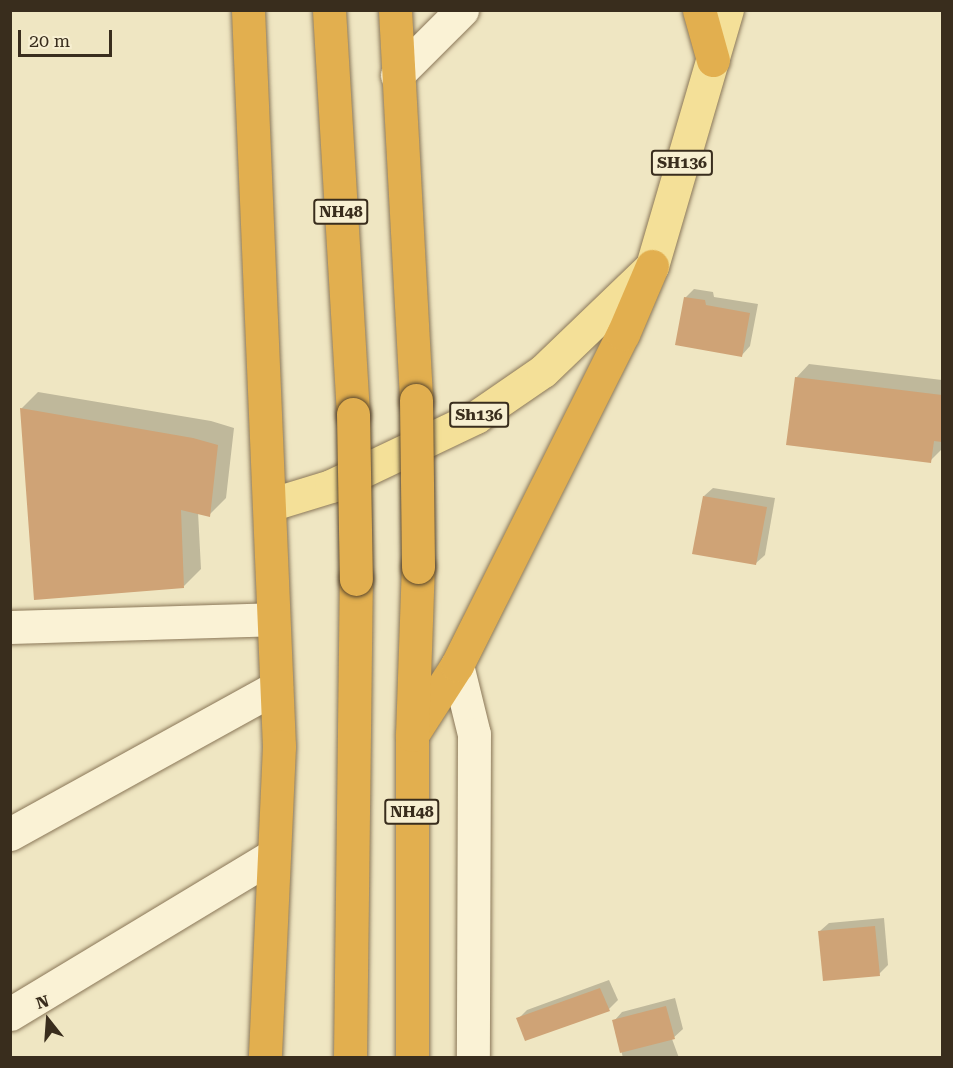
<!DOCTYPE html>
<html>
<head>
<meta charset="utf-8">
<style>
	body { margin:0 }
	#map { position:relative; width:953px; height:1068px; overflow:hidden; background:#efe6c2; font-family:"Roboto Serif",serif }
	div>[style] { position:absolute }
	.shadow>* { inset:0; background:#0003 }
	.building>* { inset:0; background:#cfa376 }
	.roads { filter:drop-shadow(0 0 2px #8a7758) drop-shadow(0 0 2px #8a7758) }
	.minor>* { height:33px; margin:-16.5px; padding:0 16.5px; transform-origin:16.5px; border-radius:16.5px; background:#faf2d5 }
	.major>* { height:33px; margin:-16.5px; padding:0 16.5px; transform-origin:16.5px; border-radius:16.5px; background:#f4e098 }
	.highway>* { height:33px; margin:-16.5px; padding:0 16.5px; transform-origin:16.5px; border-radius:16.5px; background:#e2af4f }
	.bridges { filter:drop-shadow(0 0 2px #57452d) drop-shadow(0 0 2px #57452d) }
	.highway-bridge>* { height:33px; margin:-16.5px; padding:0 16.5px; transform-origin:16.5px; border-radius:16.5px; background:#e2af4f }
	span { translate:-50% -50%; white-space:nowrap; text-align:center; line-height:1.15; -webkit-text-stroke:4.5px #f7efd1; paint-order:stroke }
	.shield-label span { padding:2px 4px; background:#f7efd1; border:2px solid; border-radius:4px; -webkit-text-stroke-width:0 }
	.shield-label { font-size:16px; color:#392d1d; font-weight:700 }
	.frame { position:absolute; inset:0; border:12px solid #392d1d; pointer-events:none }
	.north { position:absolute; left:18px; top:990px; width:60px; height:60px; -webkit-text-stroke:4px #f7efd1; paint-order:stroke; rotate:343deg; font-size:16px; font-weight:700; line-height:24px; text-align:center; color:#392d1d }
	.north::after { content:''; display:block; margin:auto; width:21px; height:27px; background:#392d1d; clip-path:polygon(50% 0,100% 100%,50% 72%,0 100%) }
	.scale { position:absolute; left:18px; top:30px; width:94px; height:27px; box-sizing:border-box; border:3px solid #392d1d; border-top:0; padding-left:8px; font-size:18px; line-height:21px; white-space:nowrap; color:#392d1d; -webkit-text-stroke:4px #f7efd1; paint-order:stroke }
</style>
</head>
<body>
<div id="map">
	<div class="shadow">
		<i style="clip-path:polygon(694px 289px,713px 292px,714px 297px,758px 304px,750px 346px,742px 355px,685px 298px)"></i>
		<i style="clip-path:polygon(809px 364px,942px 380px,942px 449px,930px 461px,796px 378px)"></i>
		<i style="clip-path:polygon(38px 392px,211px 421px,234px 428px,226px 498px,209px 515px,198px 512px,201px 569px,184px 586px,21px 409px)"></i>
		<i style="clip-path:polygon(713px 488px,775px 498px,765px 555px,756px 563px,704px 496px)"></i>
		<i style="clip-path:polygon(884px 918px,888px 965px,879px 974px,820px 931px,829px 923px)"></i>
		<i style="clip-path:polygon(609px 980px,618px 1000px,609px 1009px,518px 1019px,527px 1010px)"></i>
		<i style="clip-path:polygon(675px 998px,683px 1029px,672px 1039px,679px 1058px,623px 1058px,614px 1021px,622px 1012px)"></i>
	</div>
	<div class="building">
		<i style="clip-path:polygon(684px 297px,705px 300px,706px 305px,750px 313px,742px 357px,675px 345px)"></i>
		<i style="clip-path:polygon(795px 377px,942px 395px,942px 442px,934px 441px,931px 463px,786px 445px)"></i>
		<i style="clip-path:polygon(20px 408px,193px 438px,218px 445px,210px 517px,181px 510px,184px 588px,34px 600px)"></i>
		<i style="clip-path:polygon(703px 496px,767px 507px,756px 565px,692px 554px)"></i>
		<i style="clip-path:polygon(875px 926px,880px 976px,823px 981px,818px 931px)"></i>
		<i style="clip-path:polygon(600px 988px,610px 1011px,525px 1041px,516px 1018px)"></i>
		<i style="clip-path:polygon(666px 1006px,675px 1039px,620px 1053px,612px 1020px)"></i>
	</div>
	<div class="roads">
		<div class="minor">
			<i style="left:397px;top:75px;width:92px;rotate:-45deg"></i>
			<i style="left:10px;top:627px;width:263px;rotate:-1.7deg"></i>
			<i style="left:457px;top:665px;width:71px;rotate:76.2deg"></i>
			<i style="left:474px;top:734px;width:324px;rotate:90.2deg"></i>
			<i style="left:10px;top:834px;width:304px;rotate:-28.9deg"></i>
			<i style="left:10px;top:1014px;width:308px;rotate:-31.1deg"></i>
		</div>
		<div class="major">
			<i style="left:269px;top:505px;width:65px;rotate:-17deg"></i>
			<i style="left:331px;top:486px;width:161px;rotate:-25.4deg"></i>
			<i style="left:476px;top:417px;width:81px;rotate:-34.5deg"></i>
			<i style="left:543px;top:371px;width:151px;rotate:-43.9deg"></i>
			<i style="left:652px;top:266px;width:267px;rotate:-73.7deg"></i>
		</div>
		<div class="highway">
			<i style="left:248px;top:10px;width:737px;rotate:87.59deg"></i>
			<i style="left:279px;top:746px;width:312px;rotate:92.6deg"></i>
			<i style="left:329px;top:10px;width:405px;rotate:86.6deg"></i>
			<i style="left:395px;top:10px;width:391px;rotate:86.9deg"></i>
			<i style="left:699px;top:10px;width:52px;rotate:74.4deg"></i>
			<i style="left:412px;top:735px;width:83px;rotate:-57.3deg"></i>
			<i style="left:457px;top:665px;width:370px;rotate:-63.4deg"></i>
			<i style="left:623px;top:334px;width:74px;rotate:-66.9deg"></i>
			<i style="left:350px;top:1058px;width:479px;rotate:-89.3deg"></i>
			<i style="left:412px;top:1058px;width:323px;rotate:-90deg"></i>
			<i style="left:412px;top:735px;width:168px;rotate:-88deg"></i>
		</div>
	</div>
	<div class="bridges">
		<div class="highway-bridge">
			<i style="left:416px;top:400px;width:167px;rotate:89.3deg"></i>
			<i style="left:353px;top:414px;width:165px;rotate:89deg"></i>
		</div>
	</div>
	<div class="shield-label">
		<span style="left:682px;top:163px">SH136</span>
		<span style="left:341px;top:212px">NH48</span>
		<span style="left:479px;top:415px">Sh136</span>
		<span style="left:412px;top:812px">NH48</span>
	</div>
	<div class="frame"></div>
	<div class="north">N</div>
	<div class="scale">20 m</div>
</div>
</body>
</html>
